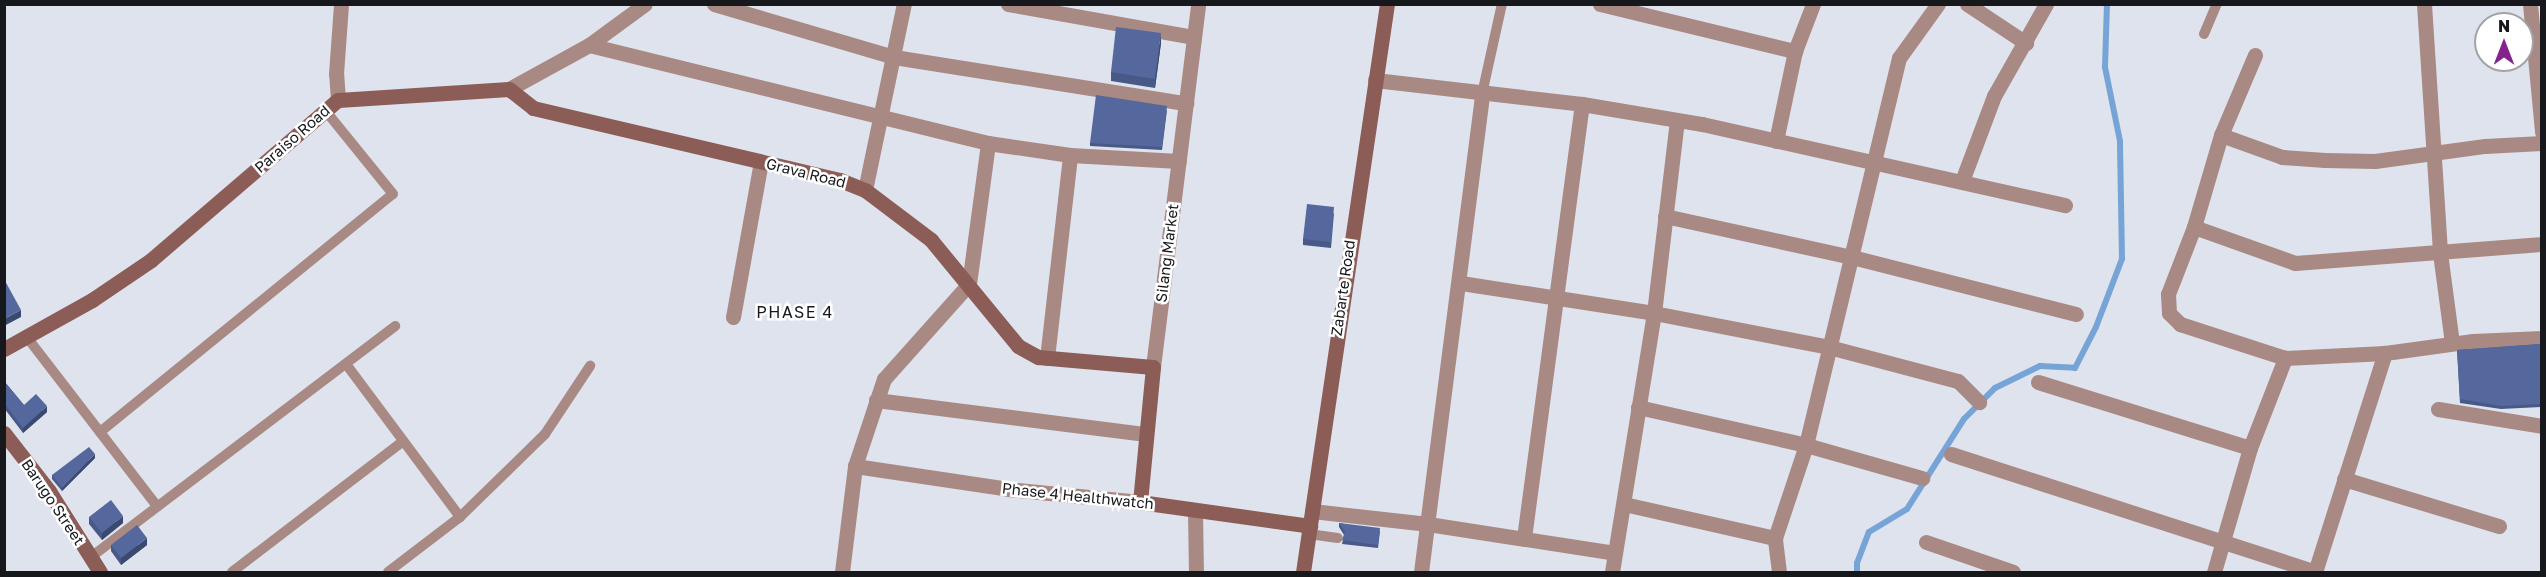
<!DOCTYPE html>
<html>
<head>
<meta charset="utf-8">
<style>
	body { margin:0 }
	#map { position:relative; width:2546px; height:577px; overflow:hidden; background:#dee3ee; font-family:"Golos Text",sans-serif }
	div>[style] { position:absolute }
	.stream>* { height:6px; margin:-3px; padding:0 3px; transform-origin:3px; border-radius:3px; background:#77a4d7 }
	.lane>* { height:10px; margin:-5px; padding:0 5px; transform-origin:5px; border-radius:5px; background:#a98983 }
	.street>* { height:15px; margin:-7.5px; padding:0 7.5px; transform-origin:7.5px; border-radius:7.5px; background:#a98983 }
	.secondary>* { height:15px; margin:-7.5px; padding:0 7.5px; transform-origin:7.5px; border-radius:7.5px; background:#8b5d56 }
	.wall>* { inset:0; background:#485988 }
	.shaded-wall>* { inset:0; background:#3b496f }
	.building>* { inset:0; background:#54689e }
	span { translate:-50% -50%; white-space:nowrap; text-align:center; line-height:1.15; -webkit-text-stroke:5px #fff; paint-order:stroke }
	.street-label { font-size:15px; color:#17181c }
	.neighbourhood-label { font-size:16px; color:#17181c; letter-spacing:1.5px }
	.frame { position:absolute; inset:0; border:6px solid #17181c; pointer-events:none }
	.north { position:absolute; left:2474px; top:12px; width:60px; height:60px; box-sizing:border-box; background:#fff; border:2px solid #a2a3a4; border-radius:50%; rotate:0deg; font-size:16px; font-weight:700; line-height:24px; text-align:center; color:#17181c }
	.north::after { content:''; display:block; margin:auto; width:21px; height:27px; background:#84238e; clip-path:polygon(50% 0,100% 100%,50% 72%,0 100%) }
</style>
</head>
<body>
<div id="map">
	<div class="stream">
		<i style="left:1857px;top:572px;width:9px;rotate:-90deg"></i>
		<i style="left:1857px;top:563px;width:33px;rotate:-69deg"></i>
		<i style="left:1869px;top:532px;width:44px;rotate:-31.2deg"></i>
		<i style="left:1907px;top:509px;width:107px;rotate:-57.7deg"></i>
		<i style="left:1964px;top:419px;width:44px;rotate:-45deg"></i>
		<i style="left:1995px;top:388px;width:50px;rotate:-26.1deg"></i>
		<i style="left:2040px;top:366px;width:35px;rotate:3deg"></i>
		<i style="left:2075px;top:368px;width:46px;rotate:-62.9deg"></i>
		<i style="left:2096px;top:327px;width:73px;rotate:-69.1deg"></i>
		<i style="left:2122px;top:259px;width:118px;rotate:-91deg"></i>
		<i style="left:2120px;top:141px;width:76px;rotate:-101.5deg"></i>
		<i style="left:2105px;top:67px;width:63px;rotate:-88.2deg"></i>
	</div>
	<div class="lane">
		<i style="left:2204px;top:34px;width:33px;rotate:-67deg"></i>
		<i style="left:1482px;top:94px;width:92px;rotate:-77.5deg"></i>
		<i style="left:26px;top:336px;width:215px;rotate:52.4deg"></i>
		<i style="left:346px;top:364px;width:191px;rotate:53.3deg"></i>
		<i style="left:100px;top:432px;width:377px;rotate:-39.1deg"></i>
		<i style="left:393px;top:194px;width:108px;rotate:-129deg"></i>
		<i style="left:1309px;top:534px;width:29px;rotate:8deg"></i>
		<i style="left:91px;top:557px;width:382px;rotate:-37.2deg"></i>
		<i style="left:232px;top:572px;width:214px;rotate:-37.4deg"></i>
		<i style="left:388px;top:572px;width:91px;rotate:-37.4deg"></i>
		<i style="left:460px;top:517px;width:119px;rotate:-44.3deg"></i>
		<i style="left:545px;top:434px;width:82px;rotate:-56.5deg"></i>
	</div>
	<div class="street">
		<i style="left:714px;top:4px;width:188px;rotate:16.4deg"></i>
		<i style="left:894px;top:57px;width:296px;rotate:9deg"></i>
		<i style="left:1008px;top:4px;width:189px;rotate:10.1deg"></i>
		<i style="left:1600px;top:4px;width:201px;rotate:13.6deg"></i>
		<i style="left:1967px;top:4px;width:71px;rotate:33.5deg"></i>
		<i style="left:2424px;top:4px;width:250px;rotate:86.3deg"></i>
		<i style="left:2440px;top:253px;width:91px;rotate:82.4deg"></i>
		<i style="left:2530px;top:4px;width:129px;rotate:84.6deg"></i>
		<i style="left:589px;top:45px;width:411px;rotate:13.8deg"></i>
		<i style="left:988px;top:143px;width:83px;rotate:8.3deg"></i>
		<i style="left:1070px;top:155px;width:109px;rotate:3.2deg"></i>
		<i style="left:2255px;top:55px;width:87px;rotate:113deg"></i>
		<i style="left:2221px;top:135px;width:96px;rotate:106.4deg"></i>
		<i style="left:2194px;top:227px;width:72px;rotate:111.2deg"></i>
		<i style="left:2168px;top:294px;width:19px;rotate:87deg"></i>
		<i style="left:2169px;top:313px;width:16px;rotate:45deg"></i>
		<i style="left:2180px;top:324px;width:110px;rotate:17.9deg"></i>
		<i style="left:2285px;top:358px;width:100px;rotate:-2.9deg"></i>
		<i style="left:2385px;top:353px;width:89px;rotate:-7.8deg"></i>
		<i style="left:2473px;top:341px;width:69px;rotate:-2.5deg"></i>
		<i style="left:1375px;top:80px;width:208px;rotate:6.6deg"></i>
		<i style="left:1582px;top:104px;width:122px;rotate:9.5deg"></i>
		<i style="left:1702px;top:124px;width:372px;rotate:12.6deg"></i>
		<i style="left:509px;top:89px;width:91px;rotate:-28.8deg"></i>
		<i style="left:589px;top:45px;width:69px;rotate:-36.2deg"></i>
		<i style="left:338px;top:100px;width:26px;rotate:-94deg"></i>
		<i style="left:336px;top:74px;width:70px;rotate:-85.9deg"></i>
		<i style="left:2221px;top:135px;width:65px;rotate:19.8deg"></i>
		<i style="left:2282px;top:157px;width:43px;rotate:4deg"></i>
		<i style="left:2325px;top:160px;width:50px;rotate:1.1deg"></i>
		<i style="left:2375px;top:161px;width:111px;rotate:-7.8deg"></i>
		<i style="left:2485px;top:146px;width:57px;rotate:-3deg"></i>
		<i style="left:1776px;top:141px;width:92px;rotate:-78.1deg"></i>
		<i style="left:1795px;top:51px;width:50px;rotate:-69deg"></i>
		<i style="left:1962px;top:181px;width:91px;rotate:-69.4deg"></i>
		<i style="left:1994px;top:96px;width:106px;rotate:-60.5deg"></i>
		<i style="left:865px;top:190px;width:190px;rotate:-78.2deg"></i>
		<i style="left:1665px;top:216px;width:191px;rotate:12.4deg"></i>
		<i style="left:1852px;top:257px;width:231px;rotate:14.3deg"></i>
		<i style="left:2194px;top:227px;width:107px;rotate:19.6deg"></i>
		<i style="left:2295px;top:263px;width:248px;rotate:-4.4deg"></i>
		<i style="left:1461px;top:283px;width:195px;rotate:8.8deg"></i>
		<i style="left:1654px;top:313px;width:178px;rotate:11deg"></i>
		<i style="left:1829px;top:347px;width:133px;rotate:14.8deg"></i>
		<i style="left:1958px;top:381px;width:30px;rotate:45deg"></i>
		<i style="left:733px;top:317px;width:158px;rotate:-79.8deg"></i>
		<i style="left:1047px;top:358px;width:204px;rotate:-83.5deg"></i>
		<i style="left:1153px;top:367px;width:366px;rotate:-82.9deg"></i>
		<i style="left:2038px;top:382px;width:222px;rotate:17.3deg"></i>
		<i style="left:876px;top:400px;width:272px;rotate:7.2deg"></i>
		<i style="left:1638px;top:407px;width:172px;rotate:12.7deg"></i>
		<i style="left:1806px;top:445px;width:121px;rotate:15.9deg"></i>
		<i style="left:2438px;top:409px;width:105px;rotate:9.3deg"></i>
		<i style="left:1951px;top:454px;width:384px;rotate:17.9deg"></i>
		<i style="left:855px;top:466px;width:92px;rotate:-71.6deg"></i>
		<i style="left:884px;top:379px;width:127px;rotate:-48.2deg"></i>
		<i style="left:969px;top:284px;width:142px;rotate:-82.3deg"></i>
		<i style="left:2344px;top:479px;width:162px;rotate:16.9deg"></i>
		<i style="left:1624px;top:504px;width:155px;rotate:12.7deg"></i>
		<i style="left:1195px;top:511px;width:61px;rotate:89.1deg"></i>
		<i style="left:1312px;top:511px;width:117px;rotate:6.4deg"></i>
		<i style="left:1428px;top:524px;width:189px;rotate:8.8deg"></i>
		<i style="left:1524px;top:538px;width:438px;rotate:-82.4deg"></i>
		<i style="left:1926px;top:542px;width:92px;rotate:19deg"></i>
		<i style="left:842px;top:572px;width:107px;rotate:-83deg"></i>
		<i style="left:855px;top:466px;width:155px;rotate:8.5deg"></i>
		<i style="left:1008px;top:489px;width:133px;rotate:5.6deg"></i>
		<i style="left:1421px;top:572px;width:482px;rotate:-82.7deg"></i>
		<i style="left:1612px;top:572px;width:262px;rotate:-80.8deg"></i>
		<i style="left:1654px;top:313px;width:194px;rotate:-83.2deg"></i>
		<i style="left:1779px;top:572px;width:34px;rotate:-97deg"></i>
		<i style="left:1775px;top:538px;width:98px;rotate:-71.6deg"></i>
		<i style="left:1806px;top:445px;width:398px;rotate:-76.5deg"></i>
		<i style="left:1899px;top:58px;width:67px;rotate:-54.2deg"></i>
		<i style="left:2214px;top:572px;width:129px;rotate:-73.8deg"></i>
		<i style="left:2250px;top:448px;width:97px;rotate:-68.7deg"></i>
		<i style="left:2315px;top:572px;width:230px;rotate:-72.3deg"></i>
	</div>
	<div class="secondary">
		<i style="left:4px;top:349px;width:101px;rotate:-29.1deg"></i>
		<i style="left:92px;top:300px;width:71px;rotate:-34.1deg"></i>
		<i style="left:151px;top:260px;width:246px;rotate:-40.6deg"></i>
		<i style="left:338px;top:100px;width:171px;rotate:-3.7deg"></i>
		<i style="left:509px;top:89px;width:31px;rotate:38deg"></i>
		<i style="left:533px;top:108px;width:315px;rotate:13.2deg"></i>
		<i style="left:840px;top:180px;width:27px;rotate:22deg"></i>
		<i style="left:865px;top:190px;width:83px;rotate:37.1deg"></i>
		<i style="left:931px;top:240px;width:137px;rotate:50.6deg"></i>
		<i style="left:1018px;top:346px;width:23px;rotate:29deg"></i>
		<i style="left:1038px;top:357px;width:115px;rotate:5deg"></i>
		<i style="left:1153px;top:367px;width:136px;rotate:95.5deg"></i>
		<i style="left:1140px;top:502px;width:172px;rotate:8deg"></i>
		<i style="left:4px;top:433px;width:73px;rotate:52.2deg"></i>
		<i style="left:49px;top:491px;width:96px;rotate:57.8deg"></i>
		<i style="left:1303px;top:572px;width:574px;rotate:-81.59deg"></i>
	</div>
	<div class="wall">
		<i style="clip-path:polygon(1161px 43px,1155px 88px,1111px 81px,1111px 72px)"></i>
		<i style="clip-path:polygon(1167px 110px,1162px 150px,1090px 146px,1090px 143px)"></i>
		<i style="clip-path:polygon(1334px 213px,1331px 248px,1303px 245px,1303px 239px)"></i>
		<i style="clip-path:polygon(2541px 344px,2541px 407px,2501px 409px,2460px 403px,2457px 350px)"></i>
		<i style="clip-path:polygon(4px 381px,24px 405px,47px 412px,23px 433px,4px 408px)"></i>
		<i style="clip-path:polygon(95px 458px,62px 491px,52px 479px,52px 475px)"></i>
		<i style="clip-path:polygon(89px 517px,123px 523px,102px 540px,89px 524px)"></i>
		<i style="clip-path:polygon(1339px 523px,1380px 531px,1378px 548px,1342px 544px,1344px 535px,1339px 527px)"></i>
		<i style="clip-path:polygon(111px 545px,147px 545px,121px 565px,111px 551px)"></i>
	</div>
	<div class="shaded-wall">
		<i style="clip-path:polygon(1161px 33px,1161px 43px,1155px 88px,1155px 79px)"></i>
		<i style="clip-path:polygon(21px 310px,21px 317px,4px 326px,4px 319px)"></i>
		<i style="clip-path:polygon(47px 406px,47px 412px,23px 433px,23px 428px)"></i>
		<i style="clip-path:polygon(95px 454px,95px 458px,62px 491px,62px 488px)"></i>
		<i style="clip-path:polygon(123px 516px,123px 523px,102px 540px,102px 533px)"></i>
		<i style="clip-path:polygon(147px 538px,147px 545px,121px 565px,121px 558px)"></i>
	</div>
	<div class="building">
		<i style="clip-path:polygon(1116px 27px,1161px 33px,1155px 79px,1111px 72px)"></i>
		<i style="clip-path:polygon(1096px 95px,1167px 106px,1162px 147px,1090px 143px)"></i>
		<i style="clip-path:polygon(1307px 204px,1334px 207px,1331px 242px,1303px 239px)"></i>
		<i style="clip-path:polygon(4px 279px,21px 310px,4px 319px)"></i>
		<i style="clip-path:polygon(2541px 344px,2541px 404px,2501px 406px,2460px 399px,2457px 350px)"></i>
		<i style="clip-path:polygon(4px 381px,24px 405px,36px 394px,47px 406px,23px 428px,4px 403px)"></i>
		<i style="clip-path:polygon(89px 447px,95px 454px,62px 488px,52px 475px)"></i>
		<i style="clip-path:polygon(111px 500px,123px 516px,102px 533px,89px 517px)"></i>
		<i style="clip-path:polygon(1339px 523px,1380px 528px,1378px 545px,1342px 540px,1345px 532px)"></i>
		<i style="clip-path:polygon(137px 525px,147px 538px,121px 558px,111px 545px)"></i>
	</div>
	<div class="street-label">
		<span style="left:292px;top:139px;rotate:-41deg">Paraiso Road</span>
		<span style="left:806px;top:173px;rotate:14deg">Grava Road</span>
		<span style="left:1167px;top:253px;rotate:-83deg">Silang Market</span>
		<span style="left:1343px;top:288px;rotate:-82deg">Zabarte Road</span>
		<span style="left:1078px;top:496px;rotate:6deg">Phase 4 Healthwatch</span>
		<span style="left:53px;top:502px;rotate:56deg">Barugo Street</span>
	</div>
	<div class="neighbourhood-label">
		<span style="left:795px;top:312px">PHASE 4</span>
	</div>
	<div class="frame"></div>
	<div class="north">N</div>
</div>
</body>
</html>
